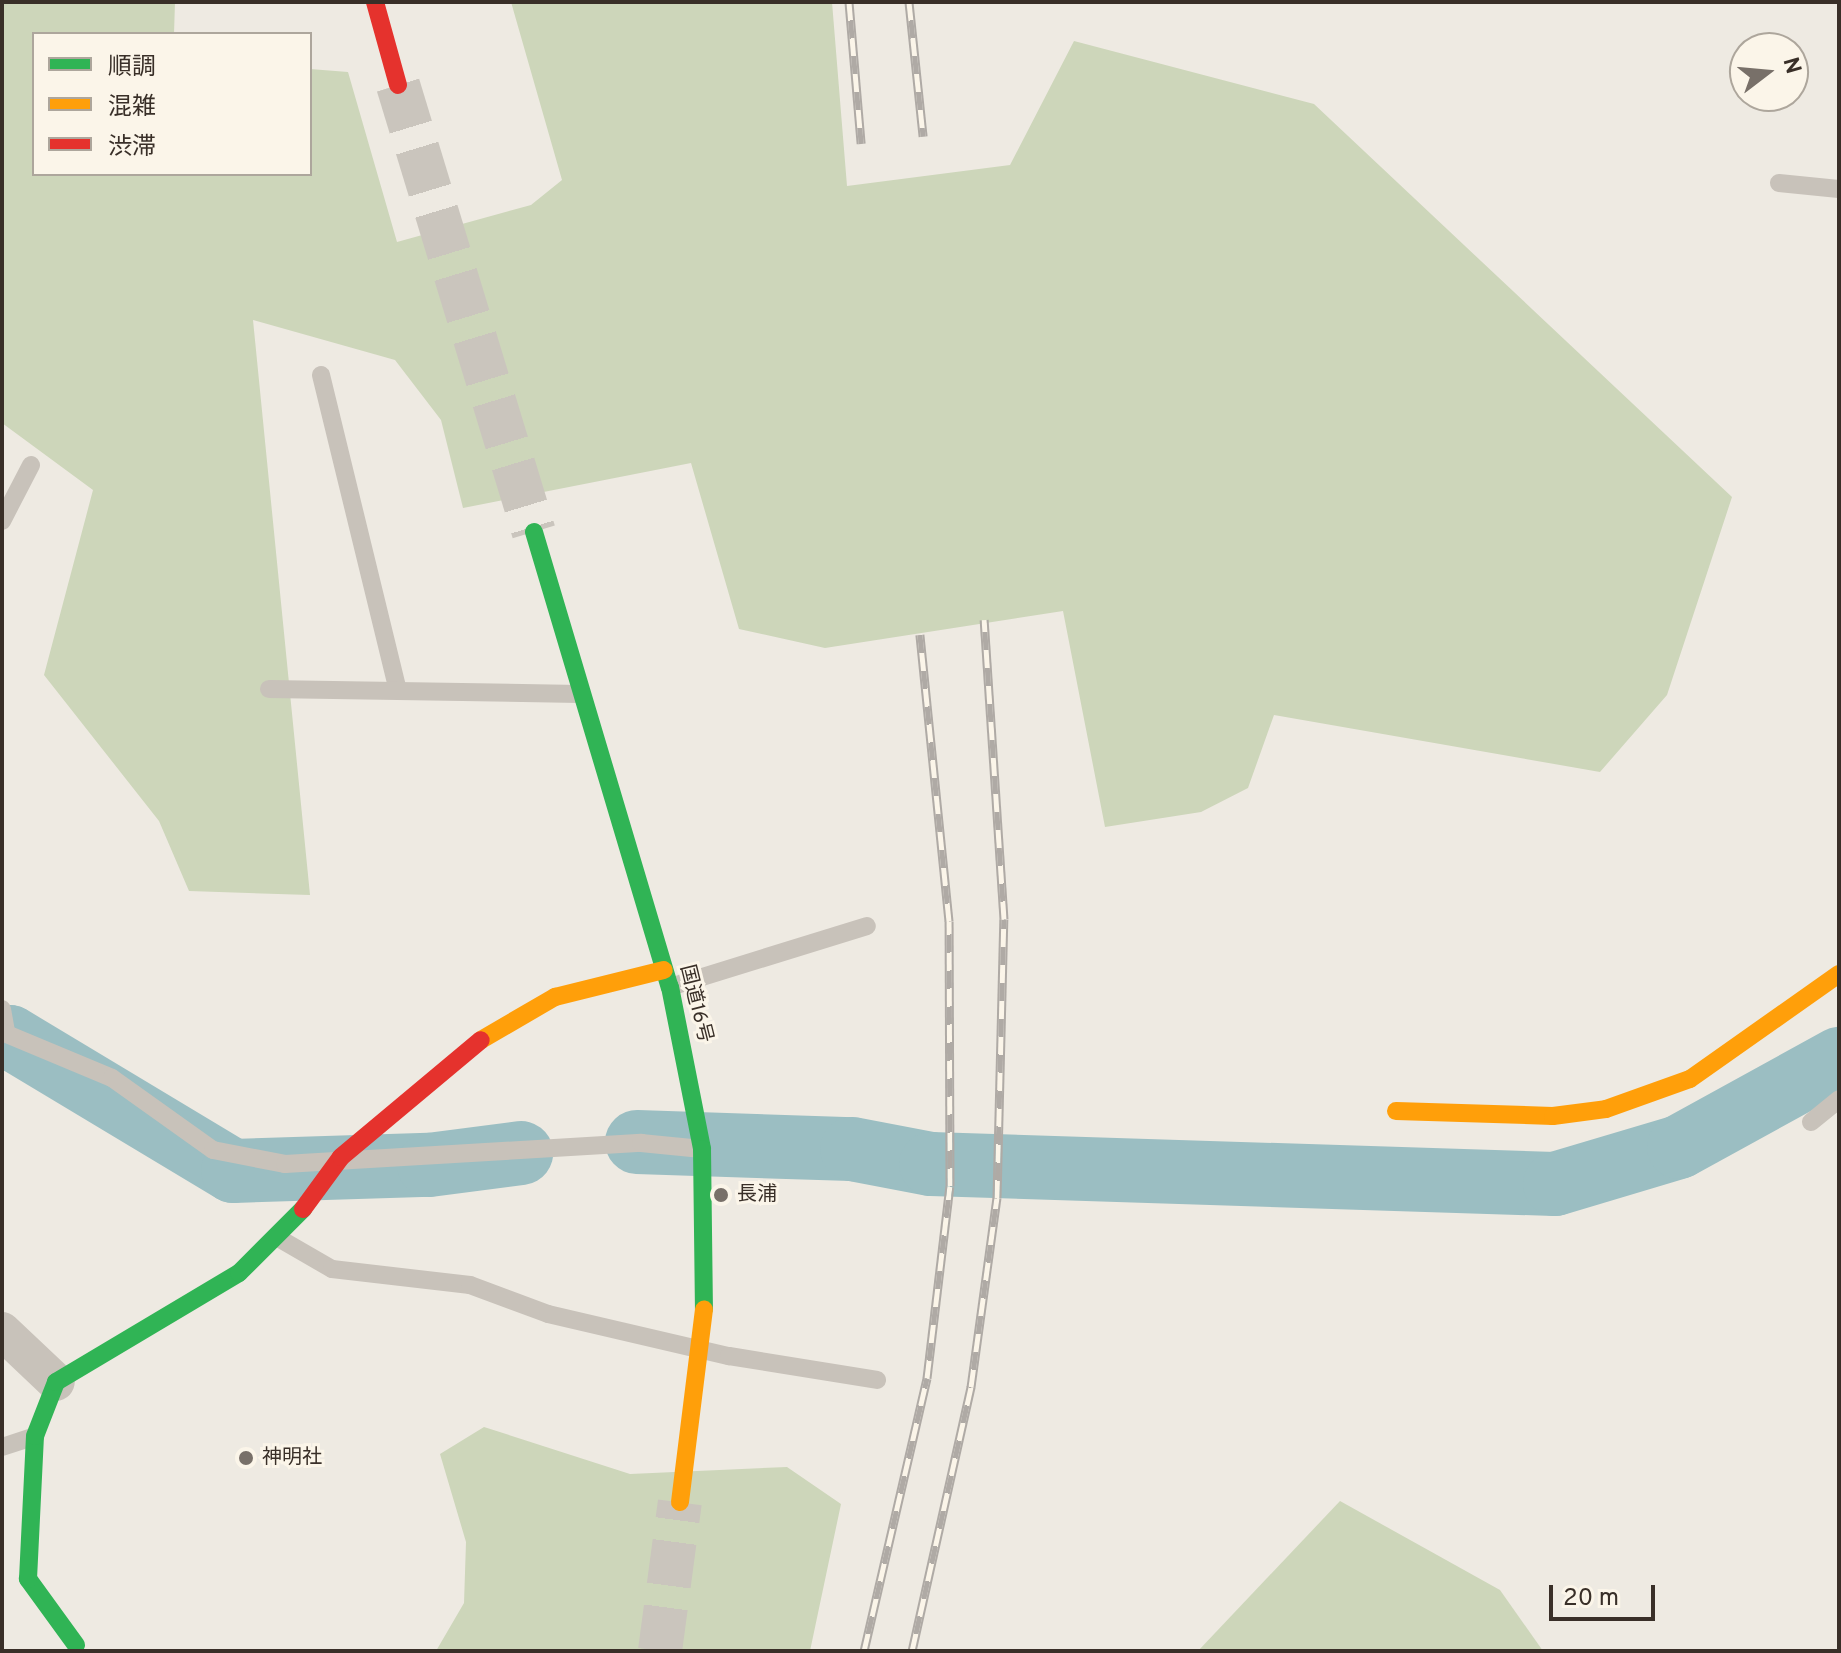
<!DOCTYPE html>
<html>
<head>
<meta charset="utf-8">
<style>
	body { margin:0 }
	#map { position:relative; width:1841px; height:1653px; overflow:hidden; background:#eeeae2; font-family:Overpass,"Noto Sans JP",sans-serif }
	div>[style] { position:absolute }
	.green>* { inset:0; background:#cdd6ba }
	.river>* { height:64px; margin:-32px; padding:0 32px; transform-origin:32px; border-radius:32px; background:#9bbec2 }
	.highway-tunnel>* { height:44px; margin-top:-22px; transform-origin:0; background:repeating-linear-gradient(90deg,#cac5bd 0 44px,transparent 0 66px) }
	.lane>* { height:18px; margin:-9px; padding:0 9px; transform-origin:9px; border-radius:9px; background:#c8c2ba }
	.street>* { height:38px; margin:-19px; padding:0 19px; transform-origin:19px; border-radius:19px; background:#c8c2ba }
	.fast>* { height:18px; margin:-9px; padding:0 9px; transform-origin:9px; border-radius:9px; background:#30b455 }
	.slow>* { height:18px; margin:-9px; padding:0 9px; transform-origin:9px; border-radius:9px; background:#ff9f0a }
	.jam>* { height:18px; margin:-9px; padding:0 9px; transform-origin:9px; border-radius:9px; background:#e5322d }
	.rail>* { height:9px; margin-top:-4.5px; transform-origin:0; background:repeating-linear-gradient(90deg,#fbf5e9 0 18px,#afaaa5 0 36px); box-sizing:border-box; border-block:2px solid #afaaa5 }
	.dots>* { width:22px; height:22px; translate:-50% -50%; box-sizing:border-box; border:4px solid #fbf5e9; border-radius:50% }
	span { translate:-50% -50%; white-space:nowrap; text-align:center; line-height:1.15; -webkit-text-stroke:6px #fbf5e9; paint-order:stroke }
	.street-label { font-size:20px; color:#392f28 }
	.poi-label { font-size:20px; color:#392f28 }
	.left { translate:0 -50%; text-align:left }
	.frame { position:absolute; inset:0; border:4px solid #392f28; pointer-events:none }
	.legend { position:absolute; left:32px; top:32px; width:280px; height:144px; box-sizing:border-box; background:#fbf5e9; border:2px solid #ada69c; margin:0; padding:10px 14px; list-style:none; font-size:24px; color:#392f28 }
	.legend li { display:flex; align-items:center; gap:16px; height:40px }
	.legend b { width:40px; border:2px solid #ada69c }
	.north { position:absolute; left:1729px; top:32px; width:80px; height:80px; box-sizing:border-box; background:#fbf5e9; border:2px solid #ada69c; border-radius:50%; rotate:74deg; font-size:22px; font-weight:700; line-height:32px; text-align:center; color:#392f28 }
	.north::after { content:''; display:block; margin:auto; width:28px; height:36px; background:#787069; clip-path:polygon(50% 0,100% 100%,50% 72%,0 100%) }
	.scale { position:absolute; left:1549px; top:1585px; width:106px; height:36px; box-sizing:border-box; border:4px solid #392f28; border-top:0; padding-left:10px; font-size:24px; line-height:28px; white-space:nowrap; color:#392f28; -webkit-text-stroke:6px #fbf5e9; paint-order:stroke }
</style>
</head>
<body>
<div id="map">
	<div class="green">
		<i style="clip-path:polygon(2px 2px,175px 2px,174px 34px,34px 34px,34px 174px,310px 174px,310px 69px,348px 72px,397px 242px,531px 205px,562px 180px,511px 2px,832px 2px,847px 186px,1010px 165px,1074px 41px,1314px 104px,1732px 497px,1667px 695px,1600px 772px,1274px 715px,1248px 788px,1201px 812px,1105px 827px,1063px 611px,825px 648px,739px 629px,691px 463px,463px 508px,441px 420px,395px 360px,253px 320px,310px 895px,189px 891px,159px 821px,44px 675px,93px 490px,2px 423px)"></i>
		<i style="clip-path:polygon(484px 1427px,630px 1474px,787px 1467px,841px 1504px,810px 1651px,436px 1651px,464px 1603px,466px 1542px,440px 1454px)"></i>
		<i style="clip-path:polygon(1340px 1501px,1500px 1590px,1543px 1651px,1198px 1651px)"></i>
	</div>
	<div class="river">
		<i style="left:2px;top:1039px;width:8px;rotate:-14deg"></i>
		<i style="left:10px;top:1037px;width:260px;rotate:31deg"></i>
		<i style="left:233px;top:1171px;width:196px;rotate:-1.8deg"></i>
		<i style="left:429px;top:1165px;width:93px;rotate:-7.4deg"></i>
		<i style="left:637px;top:1142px;width:215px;rotate:1.9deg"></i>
		<i style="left:852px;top:1149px;width:80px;rotate:10.8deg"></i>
		<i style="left:931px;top:1164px;width:624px;rotate:1.84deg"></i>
		<i style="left:1555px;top:1184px;width:129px;rotate:-16.6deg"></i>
		<i style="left:1679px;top:1147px;width:183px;rotate:-28.8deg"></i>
	</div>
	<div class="highway-tunnel">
		<i style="left:398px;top:85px;width:467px;rotate:73.1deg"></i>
		<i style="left:660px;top:1651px;width:150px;rotate:-82.4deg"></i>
	</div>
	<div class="lane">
		<i style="left:1779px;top:183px;width:60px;rotate:5.7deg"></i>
		<i style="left:321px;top:375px;width:321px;rotate:76.3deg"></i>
		<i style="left:2px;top:521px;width:63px;rotate:-62.6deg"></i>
		<i style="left:269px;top:689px;width:311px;rotate:0.9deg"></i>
		<i style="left:670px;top:987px;width:206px;rotate:-17.2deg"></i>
		<i style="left:2px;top:1009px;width:23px;rotate:80deg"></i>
		<i style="left:2px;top:1032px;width:119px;rotate:22.7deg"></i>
		<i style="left:112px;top:1078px;width:124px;rotate:35.5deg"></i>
		<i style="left:213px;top:1150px;width:73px;rotate:11deg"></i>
		<i style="left:285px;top:1164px;width:357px;rotate:-3.4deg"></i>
		<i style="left:641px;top:1143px;width:61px;rotate:5.6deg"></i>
		<i style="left:1811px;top:1122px;width:36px;rotate:-39deg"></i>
		<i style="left:280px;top:1239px;width:60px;rotate:30deg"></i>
		<i style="left:332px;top:1269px;width:139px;rotate:6.6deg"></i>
		<i style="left:470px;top:1285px;width:83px;rotate:20.4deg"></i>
		<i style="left:548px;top:1314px;width:186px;rotate:13.1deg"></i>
		<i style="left:729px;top:1356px;width:150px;rotate:9.2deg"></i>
		<i style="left:2px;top:1447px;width:35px;rotate:-18deg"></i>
	</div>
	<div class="street">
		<i style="left:2px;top:1331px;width:74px;rotate:43.4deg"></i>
	</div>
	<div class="fast">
		<i style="left:534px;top:532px;width:475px;rotate:73.4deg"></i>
		<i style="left:670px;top:987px;width:165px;rotate:78.8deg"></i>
		<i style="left:702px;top:1149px;width:160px;rotate:89.3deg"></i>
		<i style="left:76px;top:1645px;width:82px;rotate:-126deg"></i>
		<i style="left:28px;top:1579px;width:143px;rotate:-87.2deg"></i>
		<i style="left:35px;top:1436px;width:58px;rotate:-68.7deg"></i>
		<i style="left:56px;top:1382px;width:213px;rotate:-30.8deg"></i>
		<i style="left:239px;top:1273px;width:91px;rotate:-45deg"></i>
	</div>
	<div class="slow">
		<i style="left:481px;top:1040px;width:86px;rotate:-30.2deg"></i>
		<i style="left:555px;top:997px;width:112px;rotate:-13.9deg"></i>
		<i style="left:1396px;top:1111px;width:157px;rotate:1.8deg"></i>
		<i style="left:1553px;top:1116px;width:53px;rotate:-7.5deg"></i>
		<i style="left:1606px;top:1109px;width:89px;rotate:-19.7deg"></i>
		<i style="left:1690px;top:1079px;width:182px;rotate:-35.2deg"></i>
		<i style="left:680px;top:1502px;width:194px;rotate:-82.9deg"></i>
	</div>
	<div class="jam">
		<i style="left:375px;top:2px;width:86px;rotate:74.5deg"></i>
		<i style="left:303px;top:1209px;width:64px;rotate:-53.8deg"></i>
		<i style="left:341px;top:1157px;width:182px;rotate:-39.9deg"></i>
	</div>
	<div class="rail">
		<i style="left:849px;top:2px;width:142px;rotate:85.1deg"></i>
		<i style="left:909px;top:2px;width:135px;rotate:84deg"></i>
		<i style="left:864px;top:1651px;width:280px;rotate:-77deg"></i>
		<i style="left:927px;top:1378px;width:193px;rotate:-83.2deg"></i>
		<i style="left:950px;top:1186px;width:265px;rotate:-90.2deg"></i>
		<i style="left:949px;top:921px;width:288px;rotate:-95.8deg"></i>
		<i style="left:912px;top:1651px;width:271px;rotate:-77.4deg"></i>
		<i style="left:971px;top:1387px;width:191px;rotate:-82.2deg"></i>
		<i style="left:997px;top:1198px;width:279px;rotate:-88.6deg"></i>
		<i style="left:1004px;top:919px;width:300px;rotate:-93.8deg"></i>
	</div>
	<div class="dots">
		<i style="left:721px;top:1195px;background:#787069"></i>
		<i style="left:246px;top:1458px;background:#787069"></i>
	</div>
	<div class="street-label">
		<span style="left:695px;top:1004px;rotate:76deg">国道16号</span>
	</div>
	<div class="poi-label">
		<span class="left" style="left:737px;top:1195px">長浦</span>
		<span class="left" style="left:262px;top:1458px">神明社</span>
	</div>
	<div class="frame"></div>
	<ul class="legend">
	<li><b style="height:10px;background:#30b455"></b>順調</li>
	<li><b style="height:10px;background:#ff9f0a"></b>混雑</li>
	<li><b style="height:10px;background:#e5322d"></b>渋滞</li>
	</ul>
	<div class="north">N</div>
	<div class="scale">20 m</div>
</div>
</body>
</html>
